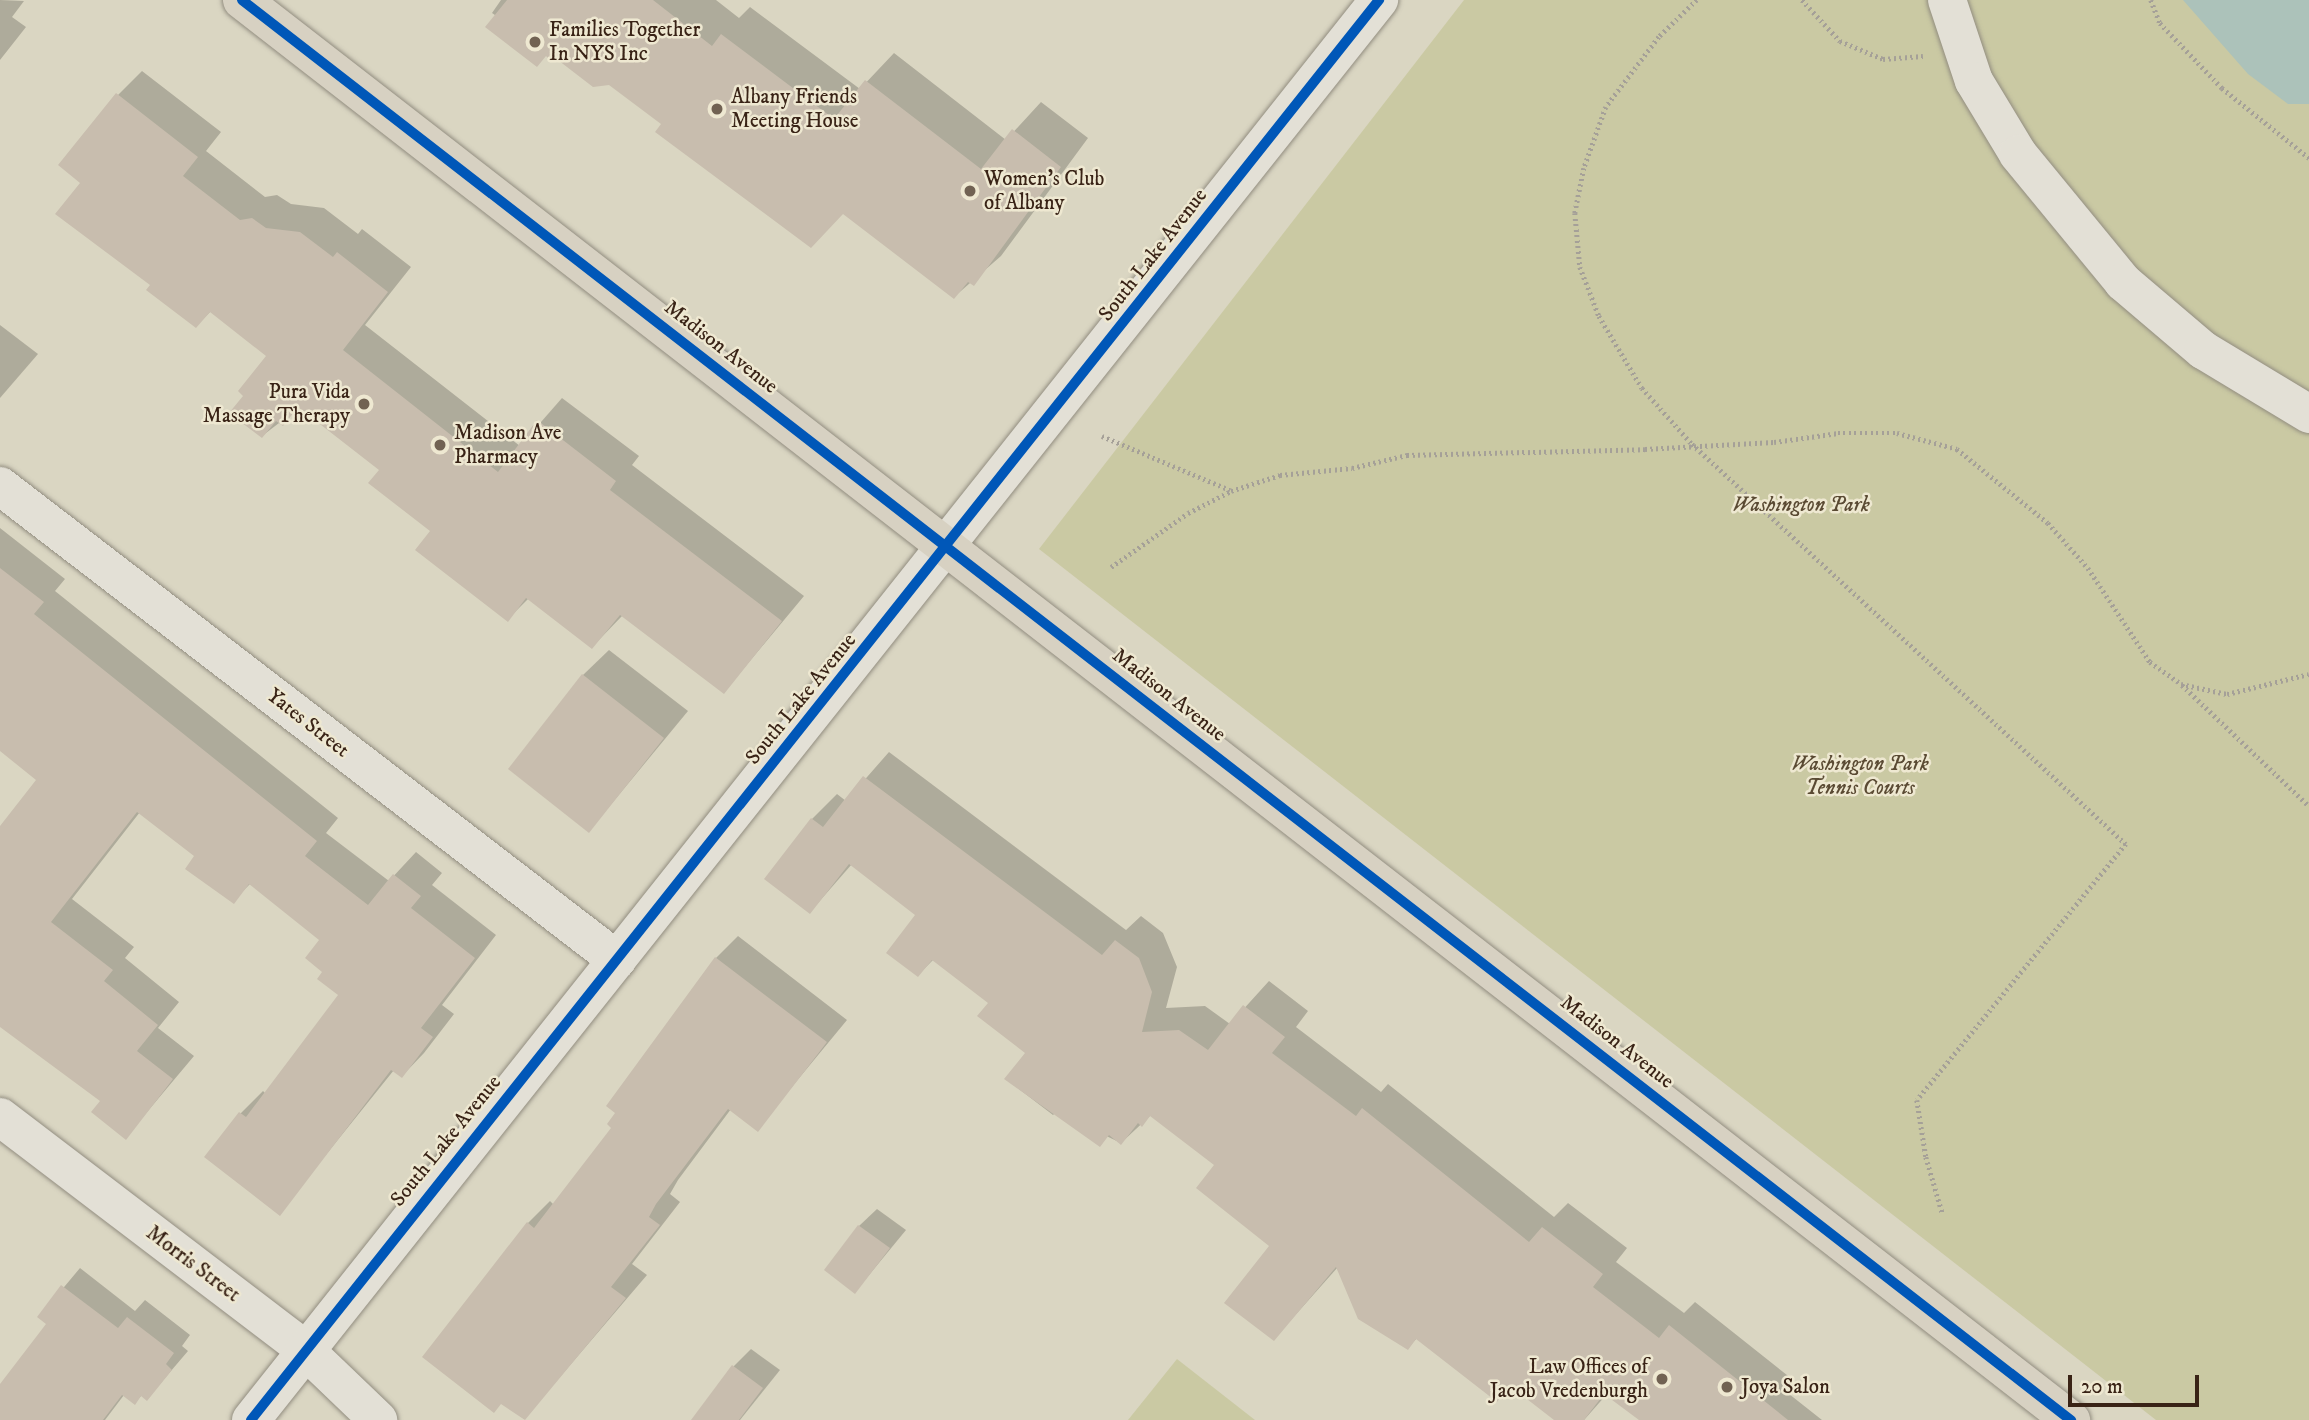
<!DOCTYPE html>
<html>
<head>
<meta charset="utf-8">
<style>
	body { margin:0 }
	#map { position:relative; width:2309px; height:1420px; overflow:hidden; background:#dad6c2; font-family:"IM FELL DW Pica",serif }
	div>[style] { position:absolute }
	.green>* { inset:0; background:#cac9a3 }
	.water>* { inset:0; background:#acc2ba }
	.shadow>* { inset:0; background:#0003 }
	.building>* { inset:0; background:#c8bdae }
	.path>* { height:4.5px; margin-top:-2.25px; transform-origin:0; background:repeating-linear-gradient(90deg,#a5a098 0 2px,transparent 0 5.5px) }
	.roads { filter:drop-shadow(0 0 2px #928d80) drop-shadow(0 0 2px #928d80) }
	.minor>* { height:38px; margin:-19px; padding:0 19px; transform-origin:19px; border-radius:19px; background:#e3e0d6 }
	.major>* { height:38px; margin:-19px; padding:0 19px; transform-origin:19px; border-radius:19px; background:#d7d1c2 }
	.cycleway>* { height:10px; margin:-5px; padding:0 5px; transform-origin:5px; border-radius:5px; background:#0057b8 }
	.dots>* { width:19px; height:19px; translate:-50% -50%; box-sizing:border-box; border:4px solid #eee8d1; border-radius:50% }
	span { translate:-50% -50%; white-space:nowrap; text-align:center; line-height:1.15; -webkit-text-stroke:5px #eee8d1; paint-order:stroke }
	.poi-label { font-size:21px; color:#392316 }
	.left { translate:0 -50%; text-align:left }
	.right { translate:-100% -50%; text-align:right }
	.street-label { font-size:21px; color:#392316 }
	.park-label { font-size:21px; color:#5a4a33; font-style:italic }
	.scale { position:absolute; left:2068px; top:1375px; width:131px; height:32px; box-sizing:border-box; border:4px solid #392316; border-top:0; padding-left:9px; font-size:21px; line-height:24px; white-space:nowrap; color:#392316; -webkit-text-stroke:5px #eee8d1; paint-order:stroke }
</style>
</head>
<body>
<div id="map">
	<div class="green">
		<i style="clip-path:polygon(1464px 0,2309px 0,2309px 1420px,2156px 1420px,1039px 549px)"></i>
		<i style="clip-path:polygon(1177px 1359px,1255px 1420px,1128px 1420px)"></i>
	</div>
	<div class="water">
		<i style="clip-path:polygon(2183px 0,2309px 0,2309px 104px,2288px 104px,2248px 74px)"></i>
	</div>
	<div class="shadow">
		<i style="clip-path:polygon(0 0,24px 1px,12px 17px,26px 27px,0 60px)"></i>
		<i style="clip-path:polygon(501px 0,716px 0,739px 18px,750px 7px,860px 89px,894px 53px,1006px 140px,1041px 102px,1088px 138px,1001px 256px,954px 297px,844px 212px,663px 123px,610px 83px,554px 55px,492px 13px)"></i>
		<i style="clip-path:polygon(142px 71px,221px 132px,206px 151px,265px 197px,277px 195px,291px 204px,324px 208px,358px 234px,362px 229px,411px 267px,365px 325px,520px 446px,562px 398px,639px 456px,632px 465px,804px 596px,724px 692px,623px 615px,592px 647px,529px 598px,507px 620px,381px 469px,300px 407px,262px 436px,246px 396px,269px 355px,211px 311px,196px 326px,153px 284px,82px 182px,118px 95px)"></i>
		<i style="clip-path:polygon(0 325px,38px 354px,0 398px)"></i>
		<i style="clip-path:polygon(0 528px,65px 579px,55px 591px,338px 818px,326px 833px,389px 881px,416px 852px,442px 873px,432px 885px,496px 935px,442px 1005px,454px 1014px,424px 1053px,402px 1076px,394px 1070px,279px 1213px,207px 1157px,241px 1113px,263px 1091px,266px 1094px,340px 994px,325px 972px,322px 939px,251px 883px,233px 901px,196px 856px,140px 812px,72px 899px,134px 947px,125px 958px,179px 1002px,158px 1028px,194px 1056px,126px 1137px,103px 1100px,0 1023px,0 829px,39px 780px,0 749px)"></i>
		<i style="clip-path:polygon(609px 650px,688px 711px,589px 831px,583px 675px)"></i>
		<i style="clip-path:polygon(889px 752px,1126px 930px,1141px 916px,1163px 933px,1177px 967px,1166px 1008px,1205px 1006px,1230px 1024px,1269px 981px,1308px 1011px,1296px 1027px,1381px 1092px,1388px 1084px,1554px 1217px,1568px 1203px,1627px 1248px,1616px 1262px,1684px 1313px,1695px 1302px,1792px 1379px,1784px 1390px,1822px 1420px,1641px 1420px,1607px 1394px,1584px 1420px,1557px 1420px,1512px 1385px,1496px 1400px,1417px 1338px,1408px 1348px,1338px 1267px,1274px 1339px,1271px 1245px,1216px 1164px,1151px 1115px,1121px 1143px,1056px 1112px,1053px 1115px,1006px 1079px,1027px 1052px,990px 1003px,934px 959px,918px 975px,917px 915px,852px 864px,810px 912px,766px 878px,812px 819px,837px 794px,846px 801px)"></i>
		<i style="clip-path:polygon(738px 936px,847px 1020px,757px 1129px,731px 1109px,678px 1180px,670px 1194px,680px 1202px,632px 1264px,647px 1275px,524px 1419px,502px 1402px,528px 1223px,550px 1201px,554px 1205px,614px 1128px,716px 958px)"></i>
		<i style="clip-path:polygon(877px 1209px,906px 1230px,855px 1292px,859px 1226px)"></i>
		<i style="clip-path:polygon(80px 1268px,135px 1311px,145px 1300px,190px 1335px,182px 1346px,188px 1351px,147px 1399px,142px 1395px,134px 1403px,124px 1395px,105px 1420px,7px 1420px,0 1406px,0 1387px,48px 1324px,39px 1317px)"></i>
		<i style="clip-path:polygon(751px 1349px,780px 1370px,740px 1420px,714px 1420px,734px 1366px)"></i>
	</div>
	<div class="building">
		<i style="clip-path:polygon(507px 0,653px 0,712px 46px,721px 34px,834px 119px,865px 80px,981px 169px,1012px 129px,1061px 167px,974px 286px,968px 282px,954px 299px,843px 214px,811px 248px,655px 132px,661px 124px,609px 85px,593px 87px,554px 57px,551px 61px,546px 56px,537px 67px,485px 27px)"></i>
		<i style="clip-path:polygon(116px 93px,198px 157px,183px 176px,240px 220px,252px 218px,266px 228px,300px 232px,333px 257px,337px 252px,388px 292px,343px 350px,498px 472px,537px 420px,616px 481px,610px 490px,782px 621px,724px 694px,620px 615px,592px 649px,526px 598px,508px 622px,415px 550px,430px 531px,368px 483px,379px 470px,298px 407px,283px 426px,276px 421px,262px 438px,229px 413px,243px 396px,238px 391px,266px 356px,210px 312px,196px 328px,146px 290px,150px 285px,55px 214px,80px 183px,58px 165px)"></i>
		<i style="clip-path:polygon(0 568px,44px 602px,34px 614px,317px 841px,305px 856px,368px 905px,393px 874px,421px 896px,411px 908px,475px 958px,421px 1028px,433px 1037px,402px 1078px,391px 1070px,280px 1216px,204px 1157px,239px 1112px,246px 1117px,338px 995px,317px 979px,322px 972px,305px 958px,319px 940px,249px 884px,234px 904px,185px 869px,194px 856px,137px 812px,51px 922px,113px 970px,104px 981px,158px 1025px,137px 1051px,173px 1079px,126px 1140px,91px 1112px,100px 1101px,0 1027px,0 826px,36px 780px,0 751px)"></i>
		<i style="clip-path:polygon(582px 674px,664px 738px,589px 833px,508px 769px)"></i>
		<i style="clip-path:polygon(863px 776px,1102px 955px,1115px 940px,1139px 958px,1152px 992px,1142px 1032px,1179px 1030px,1208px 1050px,1243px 1005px,1285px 1037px,1272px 1053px,1356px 1116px,1362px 1108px,1529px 1242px,1542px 1227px,1603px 1274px,1593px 1287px,1659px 1338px,1669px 1325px,1788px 1420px,1639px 1420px,1604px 1394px,1584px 1420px,1554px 1420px,1509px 1385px,1497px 1402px,1416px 1339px,1408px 1350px,1358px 1319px,1336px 1267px,1274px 1341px,1224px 1303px,1269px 1246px,1196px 1188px,1214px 1165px,1150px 1116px,1142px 1127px,1138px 1123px,1121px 1145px,1109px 1135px,1100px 1147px,1004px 1079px,1025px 1053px,977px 1016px,988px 1003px,932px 960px,918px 977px,886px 953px,915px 915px,849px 864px,810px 914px,764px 879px,811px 818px,823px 827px)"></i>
		<i style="clip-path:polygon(715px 957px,827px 1042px,758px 1132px,728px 1109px,656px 1204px,649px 1217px,660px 1225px,611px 1287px,626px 1298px,525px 1420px,501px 1404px,494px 1413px,422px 1357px,527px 1222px,534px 1228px,611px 1128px,607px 1124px,615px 1113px,606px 1106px)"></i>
		<i style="clip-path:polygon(858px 1225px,890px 1248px,855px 1294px,824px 1270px)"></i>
		<i style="clip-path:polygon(61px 1285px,118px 1328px,127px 1317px,174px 1353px,166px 1364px,172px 1370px,147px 1401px,141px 1396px,135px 1405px,122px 1395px,103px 1420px,0 1420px,0 1384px,46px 1324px,37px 1317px)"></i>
		<i style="clip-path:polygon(732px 1365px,763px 1388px,739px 1420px,691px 1420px)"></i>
	</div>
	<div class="path">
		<i style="left:1697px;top:0;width:53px;rotate:135.8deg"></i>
		<i style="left:1659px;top:37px;width:88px;rotate:127.1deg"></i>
		<i style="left:1606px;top:107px;width:65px;rotate:109.8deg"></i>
		<i style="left:1584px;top:168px;width:46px;rotate:101.3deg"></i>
		<i style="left:1575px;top:213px;width:54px;rotate:84.7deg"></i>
		<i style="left:1580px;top:267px;width:53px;rotate:68.8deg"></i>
		<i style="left:1599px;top:316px;width:84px;rotate:59.2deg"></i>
		<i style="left:1642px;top:388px;width:75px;rotate:48.2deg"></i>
		<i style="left:1692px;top:444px;width:590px;rotate:42.67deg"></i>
		<i style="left:2126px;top:844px;width:330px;rotate:129.2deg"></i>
		<i style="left:1917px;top:1100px;width:58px;rotate:81deg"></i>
		<i style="left:1926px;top:1157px;width:60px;rotate:73.7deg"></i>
		<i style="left:1802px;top:0;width:56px;rotate:47.2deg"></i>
		<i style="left:1840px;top:41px;width:47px;rotate:22.7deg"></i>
		<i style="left:1883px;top:59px;width:40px;rotate:-4.3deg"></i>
		<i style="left:2151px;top:0;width:25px;rotate:69deg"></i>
		<i style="left:2160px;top:23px;width:90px;rotate:46.4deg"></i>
		<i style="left:2222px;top:88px;width:112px;rotate:38.8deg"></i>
		<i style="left:1102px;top:436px;width:139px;rotate:22.9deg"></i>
		<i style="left:1111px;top:567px;width:94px;rotate:-35deg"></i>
		<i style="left:1188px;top:513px;width:48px;rotate:-27.1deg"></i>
		<i style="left:1231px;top:491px;width:52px;rotate:-18.1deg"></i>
		<i style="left:1280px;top:475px;width:72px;rotate:-5.6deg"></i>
		<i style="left:1352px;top:468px;width:57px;rotate:-13.3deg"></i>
		<i style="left:1407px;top:455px;width:238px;rotate:-1.4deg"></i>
		<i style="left:1645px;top:449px;width:129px;rotate:-3.1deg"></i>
		<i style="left:1774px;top:442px;width:65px;rotate:-8deg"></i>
		<i style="left:1838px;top:433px;width:59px"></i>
		<i style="left:1897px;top:433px;width:62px;rotate:14.9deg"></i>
		<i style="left:1957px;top:449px;width:117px;rotate:39.1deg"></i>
		<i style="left:2048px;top:523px;width:60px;rotate:48.4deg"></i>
		<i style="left:2088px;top:568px;width:113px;rotate:56.6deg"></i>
		<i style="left:2150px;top:662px;width:38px;rotate:35deg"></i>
		<i style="left:2181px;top:684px;width:47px;rotate:12.3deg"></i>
		<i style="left:2227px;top:694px;width:84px;rotate:-13.7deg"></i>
		<i style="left:2182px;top:685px;width:175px;rotate:43.6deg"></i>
	</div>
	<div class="roads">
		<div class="minor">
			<i style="left:1947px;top:0;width:85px;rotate:71.6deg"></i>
			<i style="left:1974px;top:81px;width:85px;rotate:58.9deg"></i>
			<i style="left:2018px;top:154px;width:166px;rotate:50.6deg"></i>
			<i style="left:2123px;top:282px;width:105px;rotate:40.4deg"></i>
			<i style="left:2203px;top:350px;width:124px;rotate:31.1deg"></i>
			<i style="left:0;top:486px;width:778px;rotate:37.53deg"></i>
			<i style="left:0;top:1117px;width:382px;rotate:37.3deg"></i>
			<i style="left:304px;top:1349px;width:103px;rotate:43.8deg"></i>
			<i style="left:251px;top:1420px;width:1814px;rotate:-51.54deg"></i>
		</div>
		<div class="major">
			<i style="left:242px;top:0;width:2316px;rotate:37.83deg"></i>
		</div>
	</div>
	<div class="cycleway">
		<i style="left:242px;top:0;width:2316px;rotate:37.83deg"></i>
		<i style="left:251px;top:1420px;width:1814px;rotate:-51.54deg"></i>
	</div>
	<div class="dots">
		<i style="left:535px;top:42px;background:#716252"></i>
		<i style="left:717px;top:109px;background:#716252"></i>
		<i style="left:970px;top:191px;background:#716252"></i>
		<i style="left:364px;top:404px;background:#716252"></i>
		<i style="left:440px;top:445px;background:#716252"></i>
		<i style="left:1662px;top:1379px;background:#716252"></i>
		<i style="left:1727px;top:1387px;background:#716252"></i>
	</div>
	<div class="poi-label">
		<span class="left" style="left:549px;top:42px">Families Together<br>In NYS Inc</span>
		<span class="left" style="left:731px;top:109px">Albany Friends<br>Meeting House</span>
		<span class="left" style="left:984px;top:191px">Women's Club<br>of Albany</span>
		<span class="right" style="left:350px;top:404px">Pura Vida<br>Massage Therapy</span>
		<span class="left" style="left:454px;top:445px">Madison Ave<br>Pharmacy</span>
		<span class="right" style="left:1648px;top:1379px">Law Offices of<br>Jacob Vredenburgh</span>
		<span class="left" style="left:1741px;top:1387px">Joya Salon</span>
	</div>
	<div class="street-label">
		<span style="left:1153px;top:255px;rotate:-52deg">South Lake Avenue</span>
		<span style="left:721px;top:347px;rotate:38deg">Madison Avenue</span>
		<span style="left:1169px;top:695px;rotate:38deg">Madison Avenue</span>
		<span style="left:801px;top:699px;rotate:-51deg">South Lake Avenue</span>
		<span style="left:308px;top:723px;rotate:38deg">Yates Street</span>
		<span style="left:1617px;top:1042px;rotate:38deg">Madison Avenue</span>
		<span style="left:446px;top:1141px;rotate:-51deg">South Lake Avenue</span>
		<span style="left:193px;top:1264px;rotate:37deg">Morris Street</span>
	</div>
	<div class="park-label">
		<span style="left:1801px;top:505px">Washington Park</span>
		<span style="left:1860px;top:776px">Washington Park<br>Tennis Courts</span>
	</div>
	<div class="scale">20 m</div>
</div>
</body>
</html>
